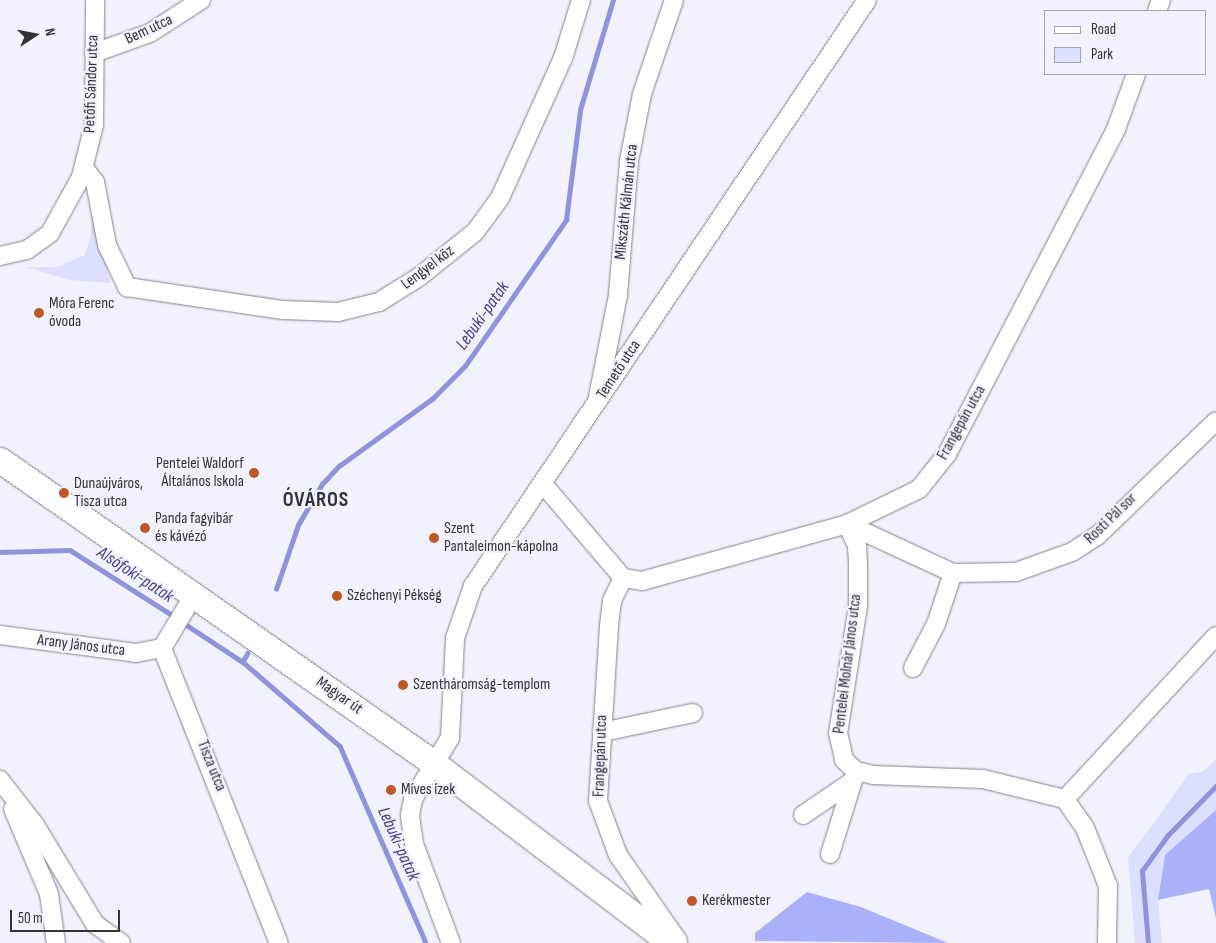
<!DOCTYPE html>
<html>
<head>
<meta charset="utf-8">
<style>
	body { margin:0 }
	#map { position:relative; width:1216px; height:943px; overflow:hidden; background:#f1f2fd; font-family:"Sofia Sans Condensed",sans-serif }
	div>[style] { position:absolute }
	.green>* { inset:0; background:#dcdffd }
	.forest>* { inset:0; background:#abb0fa }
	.stream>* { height:4.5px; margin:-2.25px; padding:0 2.25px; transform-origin:2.25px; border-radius:2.25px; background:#8f93db }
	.roads { filter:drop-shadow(0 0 1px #81828b) drop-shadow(0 0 1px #81828b) }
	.street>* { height:18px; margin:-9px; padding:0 9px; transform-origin:9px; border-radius:9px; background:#fff }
	.secondary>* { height:25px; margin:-12.5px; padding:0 12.5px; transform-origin:12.5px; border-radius:12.5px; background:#fff }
	.dots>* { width:14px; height:14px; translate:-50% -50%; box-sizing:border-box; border:2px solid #f1f2fd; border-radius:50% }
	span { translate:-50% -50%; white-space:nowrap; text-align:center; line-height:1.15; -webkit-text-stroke:4.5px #f1f2fd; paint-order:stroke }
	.street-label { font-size:16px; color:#323337 }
	.poi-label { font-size:16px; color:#323337 }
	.left { translate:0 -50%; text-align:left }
	.right { translate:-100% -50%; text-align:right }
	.water-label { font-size:18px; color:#403d91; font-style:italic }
	.district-label { font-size:21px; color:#323337; font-weight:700; letter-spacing:1px }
	.legend { position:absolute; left:1044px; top:10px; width:162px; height:65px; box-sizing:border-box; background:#f1f2fd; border:1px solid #a5a6ae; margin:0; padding:6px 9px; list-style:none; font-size:15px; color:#323337 }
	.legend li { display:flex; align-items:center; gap:10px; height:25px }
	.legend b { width:25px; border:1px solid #a5a6ae }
	.north { position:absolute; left:10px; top:10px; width:50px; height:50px; -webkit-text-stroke:4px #f1f2fd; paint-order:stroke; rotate:79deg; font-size:14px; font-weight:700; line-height:20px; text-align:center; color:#323337 }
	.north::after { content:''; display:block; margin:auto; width:18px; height:22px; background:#323337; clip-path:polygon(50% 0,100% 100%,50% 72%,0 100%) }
	.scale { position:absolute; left:10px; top:910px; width:110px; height:22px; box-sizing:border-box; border:2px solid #323337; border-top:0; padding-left:6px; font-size:15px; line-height:18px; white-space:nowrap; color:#323337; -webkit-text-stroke:4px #f1f2fd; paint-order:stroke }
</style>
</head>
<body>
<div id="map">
	<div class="green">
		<i style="clip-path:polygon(91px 198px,110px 283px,69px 280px,26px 267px,57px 267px,85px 255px,91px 235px)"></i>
		<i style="clip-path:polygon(1216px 759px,1216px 810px,1165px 855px,1158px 900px,1162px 943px,1135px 943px,1128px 858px,1189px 774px,1202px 772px)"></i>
	</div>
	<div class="forest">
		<i style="clip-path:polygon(1216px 810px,1216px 918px,1209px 889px,1158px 900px,1165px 855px)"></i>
		<i style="clip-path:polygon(807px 892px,861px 907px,948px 943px,755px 941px,755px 933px)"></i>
	</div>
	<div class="stream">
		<i style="left:0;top:552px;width:70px;rotate:-1.6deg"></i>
		<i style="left:70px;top:550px;width:125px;rotate:32.5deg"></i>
		<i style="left:276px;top:589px;width:68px;rotate:-71deg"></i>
		<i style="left:298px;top:525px;width:48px;rotate:-59.7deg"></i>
		<i style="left:322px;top:484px;width:25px;rotate:-47deg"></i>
		<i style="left:339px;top:466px;width:115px;rotate:-35.8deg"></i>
		<i style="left:432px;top:399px;width:47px;rotate:-45deg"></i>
		<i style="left:465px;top:366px;width:178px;rotate:-55.3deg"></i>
		<i style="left:566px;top:220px;width:111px;rotate:-82.7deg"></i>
		<i style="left:580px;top:110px;width:115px;rotate:-73.3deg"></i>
		<i style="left:182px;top:622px;width:73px;rotate:33.3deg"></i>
		<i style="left:248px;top:653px;width:10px;rotate:119deg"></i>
		<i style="left:243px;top:662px;width:128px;rotate:40.9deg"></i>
		<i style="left:340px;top:746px;width:215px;rotate:66.4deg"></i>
		<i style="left:1148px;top:943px;width:72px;rotate:-94.8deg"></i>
		<i style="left:1142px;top:871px;width:44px;rotate:-54.2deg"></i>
		<i style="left:1168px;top:835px;width:69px;rotate:-45.6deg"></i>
	</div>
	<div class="roads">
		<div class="street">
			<i style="left:1157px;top:11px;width:12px;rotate:-70deg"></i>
			<i style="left:94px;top:53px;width:59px;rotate:-19.7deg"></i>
			<i style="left:150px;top:33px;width:61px;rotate:-32.9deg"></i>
			<i style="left:84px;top:168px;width:18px;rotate:52deg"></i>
			<i style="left:95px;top:182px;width:64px;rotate:79.2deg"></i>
			<i style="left:107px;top:245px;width:47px;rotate:64.5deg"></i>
			<i style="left:127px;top:287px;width:158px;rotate:8.4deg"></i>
			<i style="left:283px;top:310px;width:55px;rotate:2.1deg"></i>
			<i style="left:338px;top:312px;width:42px;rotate:-13.7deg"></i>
			<i style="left:379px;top:302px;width:47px;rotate:-32deg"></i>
			<i style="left:419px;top:277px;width:72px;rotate:-38.8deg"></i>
			<i style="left:475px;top:232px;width:42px;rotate:-53.7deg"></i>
			<i style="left:500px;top:198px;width:154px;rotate:-65.8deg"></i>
			<i style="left:563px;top:58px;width:61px;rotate:-72.8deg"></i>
			<i style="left:0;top:256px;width:28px;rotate:-13deg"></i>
			<i style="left:27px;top:250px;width:29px;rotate:-36deg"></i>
			<i style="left:50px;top:233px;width:64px;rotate:-61deg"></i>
			<i style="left:81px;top:177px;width:54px;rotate:-76deg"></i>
			<i style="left:94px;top:125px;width:125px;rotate:-89.5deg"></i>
			<i style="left:598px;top:397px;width:104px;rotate:-78.9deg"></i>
			<i style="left:618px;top:295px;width:134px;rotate:-85.3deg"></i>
			<i style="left:629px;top:161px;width:68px;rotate:-79deg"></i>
			<i style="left:642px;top:94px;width:99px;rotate:-71.2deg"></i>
			<i style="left:543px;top:484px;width:123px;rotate:49.6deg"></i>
			<i style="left:623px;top:578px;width:19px;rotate:9deg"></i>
			<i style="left:642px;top:581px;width:213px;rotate:-15.5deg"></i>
			<i style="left:847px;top:524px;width:80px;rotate:-25.9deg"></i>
			<i style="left:919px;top:489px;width:45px;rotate:-51.3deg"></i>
			<i style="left:947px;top:454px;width:366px;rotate:-62.5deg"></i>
			<i style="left:1116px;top:129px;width:59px;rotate:-70deg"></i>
			<i style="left:847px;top:524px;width:23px;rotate:65deg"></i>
			<i style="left:857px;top:545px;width:21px;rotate:87deg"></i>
			<i style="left:858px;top:566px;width:40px;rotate:90deg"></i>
			<i style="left:858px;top:606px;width:129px;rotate:98.9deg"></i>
			<i style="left:838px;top:733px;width:28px;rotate:77deg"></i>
			<i style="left:844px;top:760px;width:16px;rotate:43deg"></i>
			<i style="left:856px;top:771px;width:17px;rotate:13deg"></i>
			<i style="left:873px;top:775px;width:110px;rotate:2.1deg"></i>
			<i style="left:983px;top:779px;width:84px;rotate:13.7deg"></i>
			<i style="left:847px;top:524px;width:117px;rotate:24.8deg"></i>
			<i style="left:953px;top:573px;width:63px;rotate:-0.9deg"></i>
			<i style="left:1016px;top:572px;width:59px;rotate:-19.7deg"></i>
			<i style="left:1072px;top:552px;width:30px;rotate:-33deg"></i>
			<i style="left:1097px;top:536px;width:165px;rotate:-44deg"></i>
			<i style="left:623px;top:578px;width:25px;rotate:116deg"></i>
			<i style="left:612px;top:601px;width:25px;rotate:97deg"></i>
			<i style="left:609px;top:626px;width:175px;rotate:93.6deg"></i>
			<i style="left:598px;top:801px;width:58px;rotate:69.7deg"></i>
			<i style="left:618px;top:855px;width:105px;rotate:55.1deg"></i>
			<i style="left:0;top:635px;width:137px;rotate:7.5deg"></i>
			<i style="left:136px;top:653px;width:26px;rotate:-11deg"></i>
			<i style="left:162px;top:648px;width:317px;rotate:68.4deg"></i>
			<i style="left:162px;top:648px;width:62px;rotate:-58.9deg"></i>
			<i style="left:913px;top:668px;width:50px;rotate:-62.4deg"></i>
			<i style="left:936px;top:624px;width:54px;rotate:-71.6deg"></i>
			<i style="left:602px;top:732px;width:93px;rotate:-11.8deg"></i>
			<i style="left:0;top:780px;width:57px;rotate:52.1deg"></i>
			<i style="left:35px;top:825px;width:116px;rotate:58.8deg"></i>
			<i style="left:95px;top:924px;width:32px;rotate:36deg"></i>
			<i style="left:13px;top:809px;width:92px;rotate:67deg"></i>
			<i style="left:49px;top:894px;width:49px;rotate:81.9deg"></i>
			<i style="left:803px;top:815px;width:60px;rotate:-34.2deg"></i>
			<i style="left:830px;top:854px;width:87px;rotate:-72.6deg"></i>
			<i style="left:451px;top:943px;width:106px;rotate:-110.5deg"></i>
			<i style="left:414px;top:844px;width:29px;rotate:-98deg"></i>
			<i style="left:410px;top:815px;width:16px;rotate:-79deg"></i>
			<i style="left:413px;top:799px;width:71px;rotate:-58.8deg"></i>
			<i style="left:450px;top:738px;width:100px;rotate:-87.1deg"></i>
			<i style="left:455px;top:638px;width:55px;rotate:-70.9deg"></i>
			<i style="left:473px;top:586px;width:706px;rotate:-56.08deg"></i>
			<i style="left:1107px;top:943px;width:57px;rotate:-89deg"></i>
			<i style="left:1108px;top:886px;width:62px;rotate:-111.6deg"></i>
			<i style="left:1085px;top:828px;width:35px;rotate:-125deg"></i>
			<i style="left:1065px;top:799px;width:222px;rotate:-47.2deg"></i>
		</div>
		<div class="secondary">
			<i style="left:0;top:460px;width:531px;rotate:34.95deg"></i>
			<i style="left:435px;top:764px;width:296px;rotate:37.2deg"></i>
		</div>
	</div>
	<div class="dots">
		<i style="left:39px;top:313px;background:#bd5827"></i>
		<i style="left:254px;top:473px;background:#bd5827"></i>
		<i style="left:64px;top:493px;background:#bd5827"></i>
		<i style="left:145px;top:528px;background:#bd5827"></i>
		<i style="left:434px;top:538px;background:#bd5827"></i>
		<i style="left:337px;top:596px;background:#bd5827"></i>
		<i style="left:403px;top:685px;background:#bd5827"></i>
		<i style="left:391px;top:790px;background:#bd5827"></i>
		<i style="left:692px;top:901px;background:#bd5827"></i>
	</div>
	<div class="street-label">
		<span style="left:149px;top:30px;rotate:-25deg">Bem utca</span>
		<span style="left:92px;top:84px;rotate:-88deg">Petőfi Sándor utca</span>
		<span style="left:627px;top:202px;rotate:-84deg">Mikszáth Kálmán utca</span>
		<span style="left:428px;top:268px;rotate:-37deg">Lengyel köz</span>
		<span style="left:619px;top:370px;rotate:-57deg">Temető utca</span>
		<span style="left:962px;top:423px;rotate:-61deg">Frangepán utca</span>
		<span style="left:1111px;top:519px;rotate:-44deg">Rosti Pál sor</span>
		<span style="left:81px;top:646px;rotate:7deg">Arany János utca</span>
		<span style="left:848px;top:664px;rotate:-83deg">Pentelei Molnár János utca</span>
		<span style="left:339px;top:696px;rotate:35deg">Magyar út</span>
		<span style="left:601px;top:756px;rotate:-88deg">Frangepán utca</span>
		<span style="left:211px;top:766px;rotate:68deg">Tisza utca</span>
	</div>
	<div class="poi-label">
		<span class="left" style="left:49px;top:313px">Móra Ferenc<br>óvoda</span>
		<span class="right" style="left:244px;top:473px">Pentelei Waldorf<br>Általános Iskola</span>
		<span class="left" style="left:74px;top:493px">Dunaújváros,<br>Tisza utca</span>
		<span class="left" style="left:155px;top:528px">Panda fagyibár<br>és kávézó</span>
		<span class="left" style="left:444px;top:538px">Szent<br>Pantaleimon-kápolna</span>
		<span class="left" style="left:347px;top:596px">Széchenyi Pékség</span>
		<span class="left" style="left:413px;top:685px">Szentháromság-templom</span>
		<span class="left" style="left:401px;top:790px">Míves ízek</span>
		<span class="left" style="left:702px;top:901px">Kerékmester</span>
	</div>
	<div class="water-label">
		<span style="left:483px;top:316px;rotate:-55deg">Lebuki-patak</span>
		<span style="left:135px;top:575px;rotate:33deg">Alsófoki-patak</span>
		<span style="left:398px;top:844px;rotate:66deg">Lebuki-patak</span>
	</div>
	<div class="district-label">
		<span style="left:316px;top:500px">ÓVÁROS</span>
	</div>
	<ul class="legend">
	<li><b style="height:6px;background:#fff"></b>Road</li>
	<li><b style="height:14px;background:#dcdffd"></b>Park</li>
	</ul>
	<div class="north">N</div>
	<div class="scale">50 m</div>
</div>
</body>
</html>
